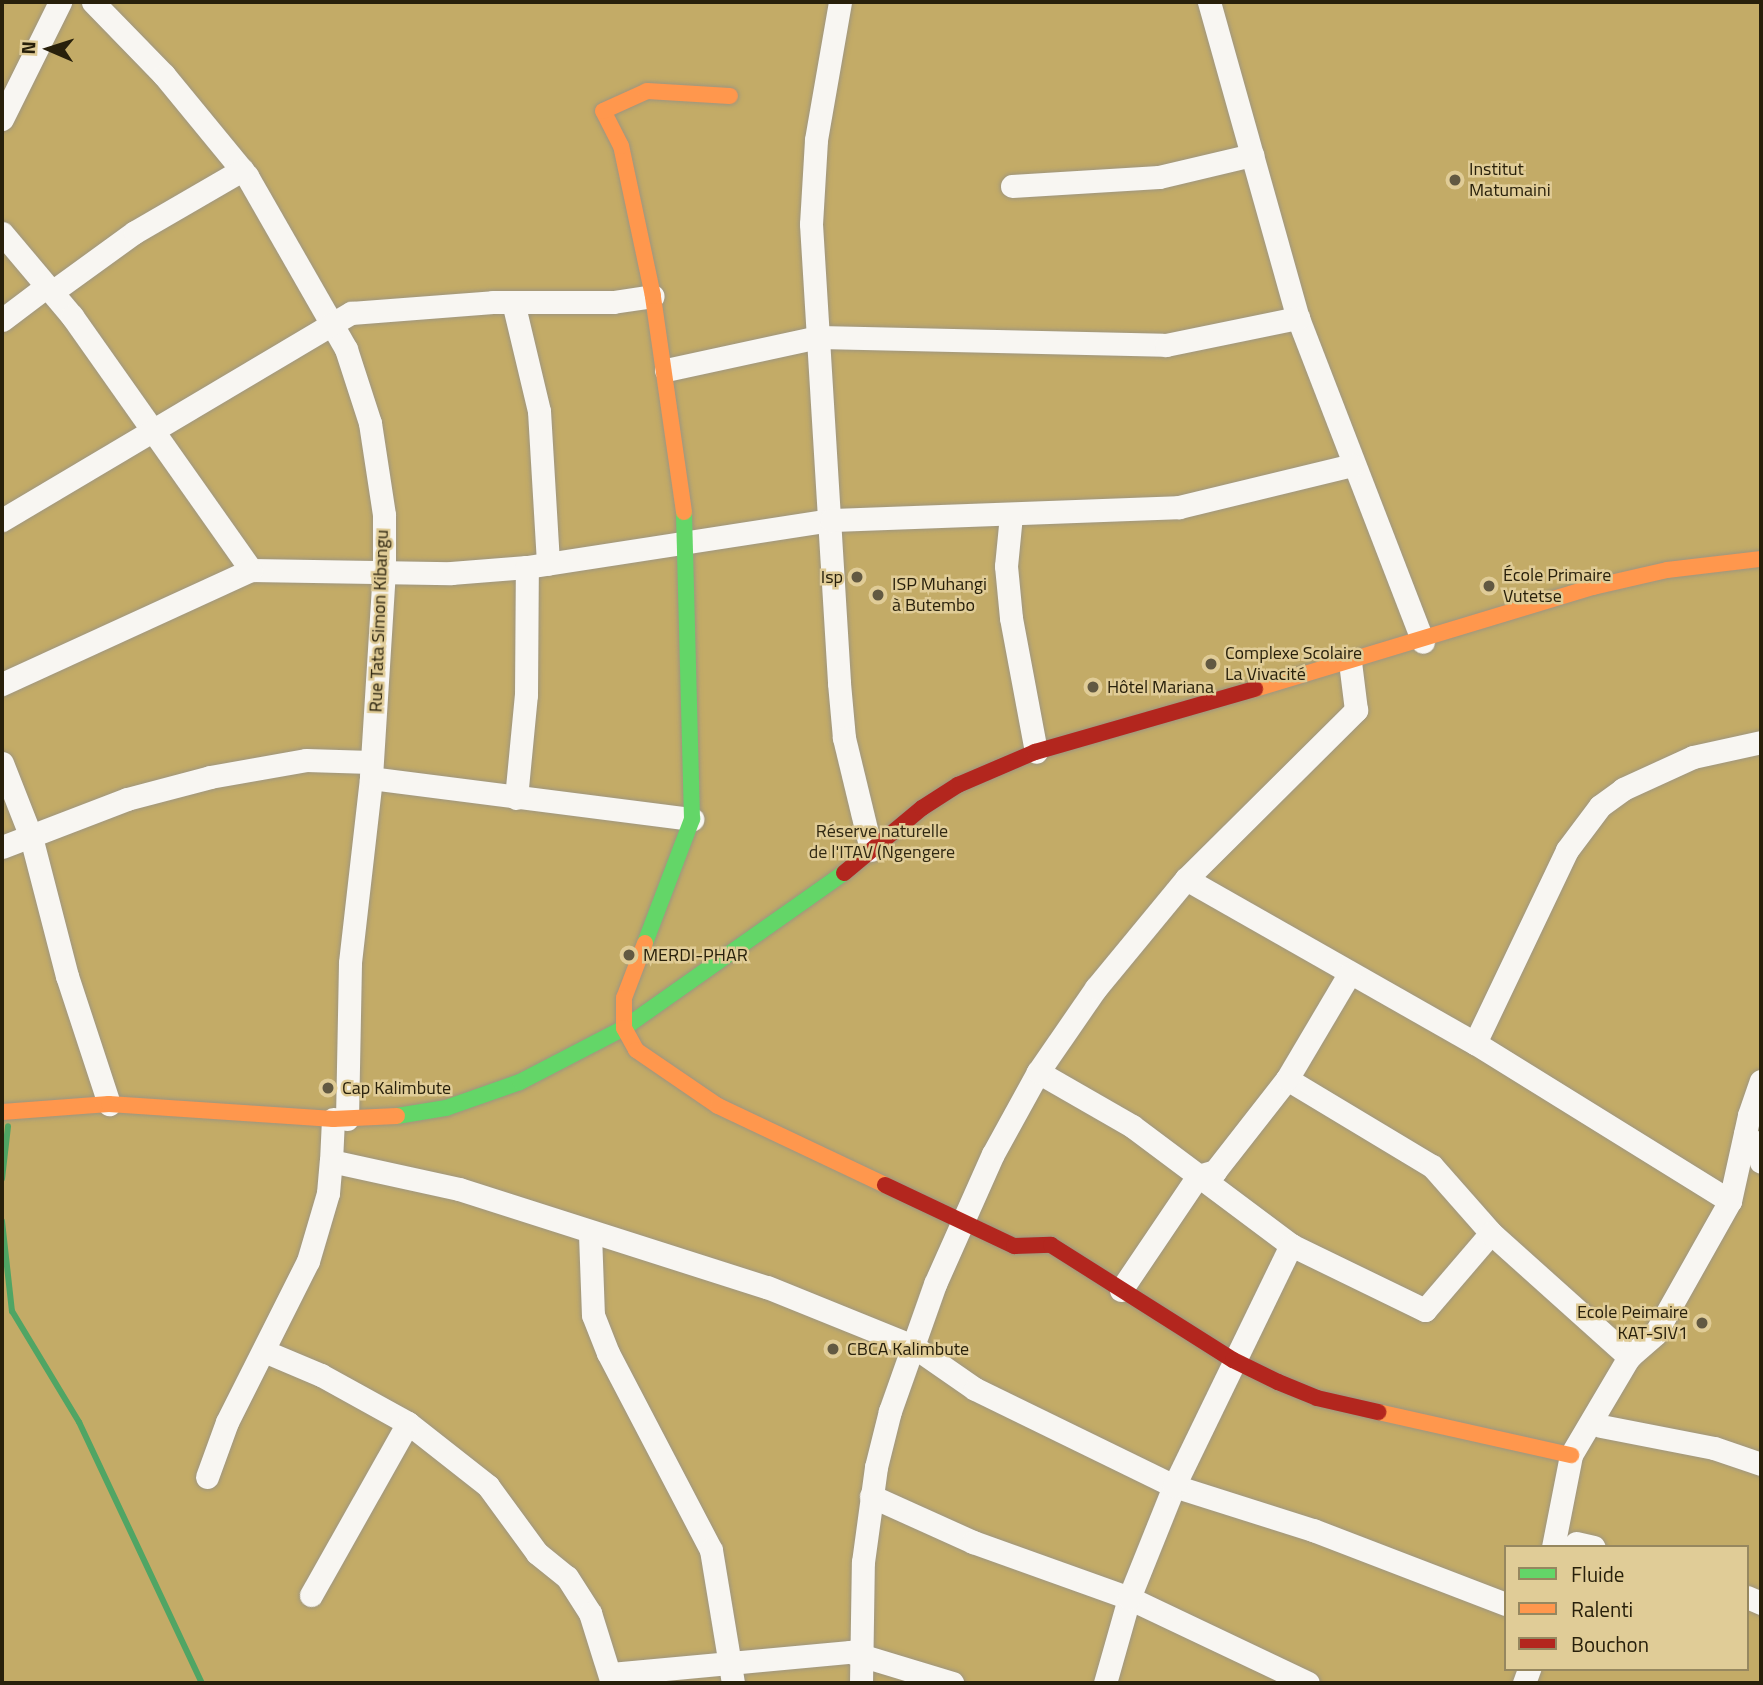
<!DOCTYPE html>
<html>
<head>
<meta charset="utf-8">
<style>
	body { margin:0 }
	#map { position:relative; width:1763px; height:1685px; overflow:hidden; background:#cfc4a8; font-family:"Titillium Web",sans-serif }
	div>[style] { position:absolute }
	.green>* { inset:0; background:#c3ab67 }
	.stream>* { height:6px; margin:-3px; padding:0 3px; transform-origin:3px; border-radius:3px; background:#50a564 }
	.roads { filter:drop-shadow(0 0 2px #9e957f) drop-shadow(0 0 2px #9e957f) }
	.street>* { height:23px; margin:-11.5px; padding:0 11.5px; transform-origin:11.5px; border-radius:11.5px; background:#f8f6f2 }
	.fast>* { height:16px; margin:-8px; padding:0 8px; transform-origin:8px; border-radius:8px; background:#63d668 }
	.slow>* { height:16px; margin:-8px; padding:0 8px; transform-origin:8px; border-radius:8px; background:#ff974d }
	.jam>* { height:16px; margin:-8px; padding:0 8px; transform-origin:8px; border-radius:8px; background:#b3261e }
	.dots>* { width:19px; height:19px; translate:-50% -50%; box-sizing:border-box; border:4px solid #e0cc97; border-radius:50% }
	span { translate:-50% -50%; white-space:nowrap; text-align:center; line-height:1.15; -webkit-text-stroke:5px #e0cc97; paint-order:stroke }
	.poi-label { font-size:18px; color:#28200b }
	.left { translate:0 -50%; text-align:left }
	.right { translate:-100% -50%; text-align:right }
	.street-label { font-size:18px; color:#28200b }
	.park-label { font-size:18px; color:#312912 }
	.frame { position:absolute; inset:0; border:4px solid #28200b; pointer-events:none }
	.legend { position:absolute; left:1504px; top:1545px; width:245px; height:126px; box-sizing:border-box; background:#e0cc97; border:2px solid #96875f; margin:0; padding:9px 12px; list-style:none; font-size:21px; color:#28200b }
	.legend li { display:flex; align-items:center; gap:14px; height:35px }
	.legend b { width:35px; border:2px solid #96875f }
	.north { position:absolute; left:14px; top:14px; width:70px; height:70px; -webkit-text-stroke:5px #e0cc97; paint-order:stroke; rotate:273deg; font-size:19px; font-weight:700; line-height:28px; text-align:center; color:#28200b }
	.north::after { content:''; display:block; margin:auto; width:24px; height:32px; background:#28200b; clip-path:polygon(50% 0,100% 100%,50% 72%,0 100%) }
</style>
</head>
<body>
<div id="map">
	<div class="green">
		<i style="clip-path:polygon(evenodd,2px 2px,1761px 2px,1761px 1683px,2px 1683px,2px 2px,1506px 1547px,1747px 1547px,1747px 1669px,1506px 1669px,1506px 1547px)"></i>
	</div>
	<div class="stream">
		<i style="left:2px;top:1179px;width:53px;rotate:-83.5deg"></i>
		<i style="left:2px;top:1221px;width:91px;rotate:83.7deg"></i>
		<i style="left:12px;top:1311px;width:130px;rotate:58.9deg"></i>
		<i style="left:79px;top:1422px;width:289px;rotate:64.8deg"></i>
	</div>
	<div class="roads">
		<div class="street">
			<i style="left:93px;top:2px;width:102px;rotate:45.8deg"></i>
			<i style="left:164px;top:75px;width:131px;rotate:50.6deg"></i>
			<i style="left:247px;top:176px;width:199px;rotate:60.2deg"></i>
			<i style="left:346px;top:349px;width:78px;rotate:72deg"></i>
			<i style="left:370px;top:423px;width:93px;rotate:81.3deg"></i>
			<i style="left:384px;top:515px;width:55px;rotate:90deg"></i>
			<i style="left:384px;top:570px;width:208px;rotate:93.6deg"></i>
			<i style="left:371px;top:778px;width:186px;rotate:96.5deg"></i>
			<i style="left:350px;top:963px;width:156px;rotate:91.1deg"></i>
			<i style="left:840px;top:2px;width:140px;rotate:99.9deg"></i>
			<i style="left:816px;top:140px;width:84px;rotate:93.4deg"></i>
			<i style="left:811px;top:224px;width:460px;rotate:86.5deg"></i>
			<i style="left:839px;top:683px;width:55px;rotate:84.8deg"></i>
			<i style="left:844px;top:738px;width:115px;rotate:76.4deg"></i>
			<i style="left:1209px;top:2px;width:328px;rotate:74.3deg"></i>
			<i style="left:1298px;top:318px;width:347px;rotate:68.9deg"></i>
			<i style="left:2px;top:119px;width:131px;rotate:-63.6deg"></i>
			<i style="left:1012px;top:186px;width:147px;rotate:-3.5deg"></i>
			<i style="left:1159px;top:177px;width:96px;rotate:-13.3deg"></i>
			<i style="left:2px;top:233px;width:109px;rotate:49.9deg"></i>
			<i style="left:72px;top:316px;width:311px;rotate:54.8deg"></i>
			<i style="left:251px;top:570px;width:200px;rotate:0.9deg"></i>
			<i style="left:451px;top:573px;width:76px;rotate:-4.5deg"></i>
			<i style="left:527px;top:567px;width:308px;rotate:-8.8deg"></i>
			<i style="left:831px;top:520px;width:348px;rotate:-2.1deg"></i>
			<i style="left:1179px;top:507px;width:178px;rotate:-13.6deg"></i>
			<i style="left:52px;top:292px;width:102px;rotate:-35.9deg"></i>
			<i style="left:135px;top:232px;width:124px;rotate:-30.1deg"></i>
			<i style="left:513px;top:302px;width:112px;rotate:76.6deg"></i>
			<i style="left:539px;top:411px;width:153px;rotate:86.6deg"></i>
			<i style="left:2px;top:320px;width:56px;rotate:-37.1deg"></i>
			<i style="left:666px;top:370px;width:157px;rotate:-12.2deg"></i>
			<i style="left:819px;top:337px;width:347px;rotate:1.3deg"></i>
			<i style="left:1166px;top:345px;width:135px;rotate:-11.6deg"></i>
			<i style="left:1011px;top:515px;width:51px;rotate:95.6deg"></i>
			<i style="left:1006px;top:566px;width:52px;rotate:84.5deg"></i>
			<i style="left:1011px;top:618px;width:136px;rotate:79.4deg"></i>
			<i style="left:2px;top:520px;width:406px;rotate:-30.7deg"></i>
			<i style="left:351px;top:313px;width:142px;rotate:-4.4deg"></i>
			<i style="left:493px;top:302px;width:120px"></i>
			<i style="left:613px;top:302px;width:40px;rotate:-8.5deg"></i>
			<i style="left:2px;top:684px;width:274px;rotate:-24.6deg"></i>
			<i style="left:2px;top:763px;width:79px;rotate:68.6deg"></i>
			<i style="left:31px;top:837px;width:144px;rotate:75.5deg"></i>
			<i style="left:67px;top:976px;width:135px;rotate:71.8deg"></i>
			<i style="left:371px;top:778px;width:324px;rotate:7.3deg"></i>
			<i style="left:516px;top:798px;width:103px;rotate:-84.5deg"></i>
			<i style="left:526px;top:695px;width:128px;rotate:-89.6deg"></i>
			<i style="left:2px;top:847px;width:134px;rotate:-21deg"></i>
			<i style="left:127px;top:799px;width:86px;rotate:-14.8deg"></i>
			<i style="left:210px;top:777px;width:97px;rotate:-10deg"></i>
			<i style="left:306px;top:760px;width:65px;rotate:1.8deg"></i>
			<i style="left:1186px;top:879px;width:332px;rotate:29.6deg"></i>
			<i style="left:1475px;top:1043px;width:300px;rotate:31.8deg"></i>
			<i style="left:1475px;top:1043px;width:214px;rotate:-64.5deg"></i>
			<i style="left:1567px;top:850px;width:55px;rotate:-53.1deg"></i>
			<i style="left:1600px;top:806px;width:29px;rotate:-36deg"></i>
			<i style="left:1623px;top:789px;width:77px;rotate:-24.6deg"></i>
			<i style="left:1693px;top:757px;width:70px;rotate:-12.4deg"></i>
			<i style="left:1038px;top:1072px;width:108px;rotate:29.9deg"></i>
			<i style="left:1132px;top:1126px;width:199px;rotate:36.8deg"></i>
			<i style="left:1291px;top:1245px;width:149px;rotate:25.9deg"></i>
			<i style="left:1425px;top:1310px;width:101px;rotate:-49.4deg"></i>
			<i style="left:1287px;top:1079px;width:169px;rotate:31deg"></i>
			<i style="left:1432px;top:1166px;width:89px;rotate:48.6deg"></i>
			<i style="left:1491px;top:1233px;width:186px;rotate:41.9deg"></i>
			<i style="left:333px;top:1119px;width:42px;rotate:92.7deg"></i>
			<i style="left:331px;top:1161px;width:131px;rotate:12.3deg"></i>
			<i style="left:459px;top:1189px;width:323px;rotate:17.7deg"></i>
			<i style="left:767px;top:1287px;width:157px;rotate:22deg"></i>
			<i style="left:913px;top:1346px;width:75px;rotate:34.7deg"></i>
			<i style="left:975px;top:1389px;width:221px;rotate:26deg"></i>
			<i style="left:1174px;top:1486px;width:146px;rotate:17.6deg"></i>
			<i style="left:1313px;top:1530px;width:207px;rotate:21deg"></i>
			<i style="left:1745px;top:1134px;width:18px;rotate:45deg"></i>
			<i style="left:1758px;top:1147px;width:15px;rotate:79deg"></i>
			<i style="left:590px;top:1234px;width:81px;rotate:87.9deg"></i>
			<i style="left:593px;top:1315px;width:41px;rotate:68.5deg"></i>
			<i style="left:608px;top:1353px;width:222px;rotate:62.4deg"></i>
			<i style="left:711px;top:1550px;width:135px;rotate:80.6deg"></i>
			<i style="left:1121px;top:1290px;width:138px;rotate:-56deg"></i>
			<i style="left:1198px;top:1176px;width:18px;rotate:-16deg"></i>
			<i style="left:1215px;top:1171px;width:117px;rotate:-52deg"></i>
			<i style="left:1287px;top:1079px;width:122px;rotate:-59.4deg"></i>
			<i style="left:264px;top:1351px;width:62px;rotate:22.8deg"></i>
			<i style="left:321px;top:1375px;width:99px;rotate:28.9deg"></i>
			<i style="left:408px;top:1423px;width:102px;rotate:38.2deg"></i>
			<i style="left:488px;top:1486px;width:83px;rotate:53.8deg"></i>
			<i style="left:537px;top:1553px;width:38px;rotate:39deg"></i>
			<i style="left:567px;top:1577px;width:43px;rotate:57.4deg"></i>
			<i style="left:590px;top:1613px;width:73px;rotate:72.6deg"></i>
			<i style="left:1601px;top:1426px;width:115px;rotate:11deg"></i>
			<i style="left:1714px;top:1448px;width:50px;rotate:18.8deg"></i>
			<i style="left:207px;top:1477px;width:59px;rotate:-70deg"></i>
			<i style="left:227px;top:1422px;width:180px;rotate:-63.3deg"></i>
			<i style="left:308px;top:1261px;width:71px;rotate:-73.6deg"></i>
			<i style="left:328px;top:1193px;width:32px;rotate:-85deg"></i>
			<i style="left:871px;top:1496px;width:112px;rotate:24.3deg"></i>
			<i style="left:973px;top:1542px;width:166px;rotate:19.7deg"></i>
			<i style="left:1129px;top:1598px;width:198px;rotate:25.4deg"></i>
			<i style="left:1576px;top:1543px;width:18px;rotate:13deg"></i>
			<i style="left:1553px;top:1547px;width:94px;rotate:-78.9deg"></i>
			<i style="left:1571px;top:1455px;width:114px;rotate:-59.4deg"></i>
			<i style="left:1629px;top:1357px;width:35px;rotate:-41deg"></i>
			<i style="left:1655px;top:1334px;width:153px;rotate:-60.6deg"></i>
			<i style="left:1730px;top:1201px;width:88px;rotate:-77.5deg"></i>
			<i style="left:1749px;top:1115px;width:36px;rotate:-71deg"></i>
			<i style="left:311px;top:1595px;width:197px;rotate:-60.6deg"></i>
			<i style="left:1747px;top:1597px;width:15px;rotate:23deg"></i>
			<i style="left:611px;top:1674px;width:240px;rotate:-5.3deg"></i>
			<i style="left:850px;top:1652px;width:107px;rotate:16.9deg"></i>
			<i style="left:861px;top:1683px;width:121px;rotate:-89.1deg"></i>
			<i style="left:863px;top:1562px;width:96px;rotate:-82.2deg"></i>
			<i style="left:876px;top:1467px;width:58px;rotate:-76deg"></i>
			<i style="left:890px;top:1411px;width:135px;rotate:-70.5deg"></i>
			<i style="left:935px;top:1284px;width:142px;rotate:-66deg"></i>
			<i style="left:993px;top:1154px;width:94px;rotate:-61.2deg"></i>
			<i style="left:1038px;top:1072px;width:102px;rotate:-55.4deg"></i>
			<i style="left:1096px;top:988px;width:141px;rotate:-50.5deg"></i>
			<i style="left:1186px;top:879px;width:240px;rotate:-44.8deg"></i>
			<i style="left:1356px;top:710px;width:48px;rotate:-97.1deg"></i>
			<i style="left:1105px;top:1683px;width:88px;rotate:-74.2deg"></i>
			<i style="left:1129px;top:1598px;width:121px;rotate:-68.1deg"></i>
			<i style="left:1174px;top:1486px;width:268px;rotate:-64.1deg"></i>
			<i style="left:1524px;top:1683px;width:15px;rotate:-70deg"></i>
		</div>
		<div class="fast">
			<i style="left:645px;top:943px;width:133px;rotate:-69.2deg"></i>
			<i style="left:692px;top:819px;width:307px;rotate:-91.5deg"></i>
			<i style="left:397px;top:1116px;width:50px;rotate:-9.3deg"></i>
			<i style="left:446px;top:1108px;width:78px;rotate:-19.4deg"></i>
			<i style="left:520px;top:1082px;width:117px;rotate:-27.4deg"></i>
			<i style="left:624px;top:1028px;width:269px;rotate:-35.2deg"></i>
		</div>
		<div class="slow">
			<i style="left:684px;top:512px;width:218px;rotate:-98.2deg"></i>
			<i style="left:653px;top:296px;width:153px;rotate:-102deg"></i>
			<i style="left:621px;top:146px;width:39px;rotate:-117deg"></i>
			<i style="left:603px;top:111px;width:48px;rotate:-24.4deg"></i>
			<i style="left:647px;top:91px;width:83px;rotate:3.4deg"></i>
			<i style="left:1255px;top:689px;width:353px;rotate:-16.8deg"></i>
			<i style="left:1593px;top:587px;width:76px;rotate:-12.9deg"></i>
			<i style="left:1667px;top:570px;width:95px;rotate:-6.7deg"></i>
			<i style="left:645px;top:943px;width:59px;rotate:110.9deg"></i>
			<i style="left:624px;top:998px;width:30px;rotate:90deg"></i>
			<i style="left:624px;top:1028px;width:25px;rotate:61deg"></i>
			<i style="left:636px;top:1050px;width:99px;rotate:34.3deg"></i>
			<i style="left:718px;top:1106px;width:185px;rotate:25.3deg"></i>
			<i style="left:2px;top:1112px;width:107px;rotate:-4.3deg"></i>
			<i style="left:109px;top:1104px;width:225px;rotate:3.8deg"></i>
			<i style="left:333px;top:1119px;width:64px;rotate:-2.7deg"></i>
			<i style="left:1378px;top:1412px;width:198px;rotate:12.6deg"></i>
		</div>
		<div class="jam">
			<i style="left:844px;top:873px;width:102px;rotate:-39.8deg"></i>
			<i style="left:922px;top:808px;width:43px;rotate:-32.6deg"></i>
			<i style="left:958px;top:785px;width:84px;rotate:-23.2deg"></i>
			<i style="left:1035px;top:752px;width:229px;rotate:-16deg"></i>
			<i style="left:885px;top:1185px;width:143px;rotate:25.3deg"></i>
			<i style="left:1014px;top:1246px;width:37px;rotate:-2deg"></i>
			<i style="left:1051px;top:1245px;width:215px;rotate:32.3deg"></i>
			<i style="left:1233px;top:1360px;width:50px;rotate:26.1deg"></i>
			<i style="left:1278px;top:1382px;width:42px;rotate:22.3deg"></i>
			<i style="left:1317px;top:1398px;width:63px;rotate:12.9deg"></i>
		</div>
	</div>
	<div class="dots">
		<i style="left:1455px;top:180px;background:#625942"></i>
		<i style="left:857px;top:577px;background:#625942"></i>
		<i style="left:1489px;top:586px;background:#625942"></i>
		<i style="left:878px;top:595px;background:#625942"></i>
		<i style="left:1211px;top:664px;background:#625942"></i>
		<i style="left:1093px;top:687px;background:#625942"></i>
		<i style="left:629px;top:955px;background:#625942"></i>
		<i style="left:328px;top:1088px;background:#625942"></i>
		<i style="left:1702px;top:1323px;background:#625942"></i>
		<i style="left:833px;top:1349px;background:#625942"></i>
	</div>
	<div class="poi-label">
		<span class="left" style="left:1469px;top:180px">Institut<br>Matumaini</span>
		<span class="left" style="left:1503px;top:586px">École Primaire<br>Vutetse</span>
		<span class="right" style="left:843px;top:577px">Isp</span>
		<span class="left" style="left:892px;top:595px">ISP Muhangi<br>à Butembo</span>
		<span class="left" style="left:1225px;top:664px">Complexe Scolaire<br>La Vivacité</span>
		<span class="left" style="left:1107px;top:687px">Hôtel Mariana</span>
		<span class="left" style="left:643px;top:955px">MERDI-PHAR</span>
		<span class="left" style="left:342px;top:1088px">Cap Kalimbute</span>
		<span class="right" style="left:1688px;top:1323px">Ecole Peimaire<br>KAT-SIV1</span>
		<span class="left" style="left:847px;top:1349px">CBCA Kalimbute</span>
	</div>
	<div class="street-label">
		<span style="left:379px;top:621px;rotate:-88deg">Rue Tata Simon Kibangu</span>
	</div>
	<div class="park-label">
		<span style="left:882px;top:842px">Réserve naturelle<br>de l'ITAV (Ngengere</span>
	</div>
	<div class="frame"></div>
	<ul class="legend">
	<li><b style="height:9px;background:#63d668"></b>Fluide</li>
	<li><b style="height:9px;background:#ff974d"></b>Ralenti</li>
	<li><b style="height:9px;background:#b3261e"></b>Bouchon</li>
	</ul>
	<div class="north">N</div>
</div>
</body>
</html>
